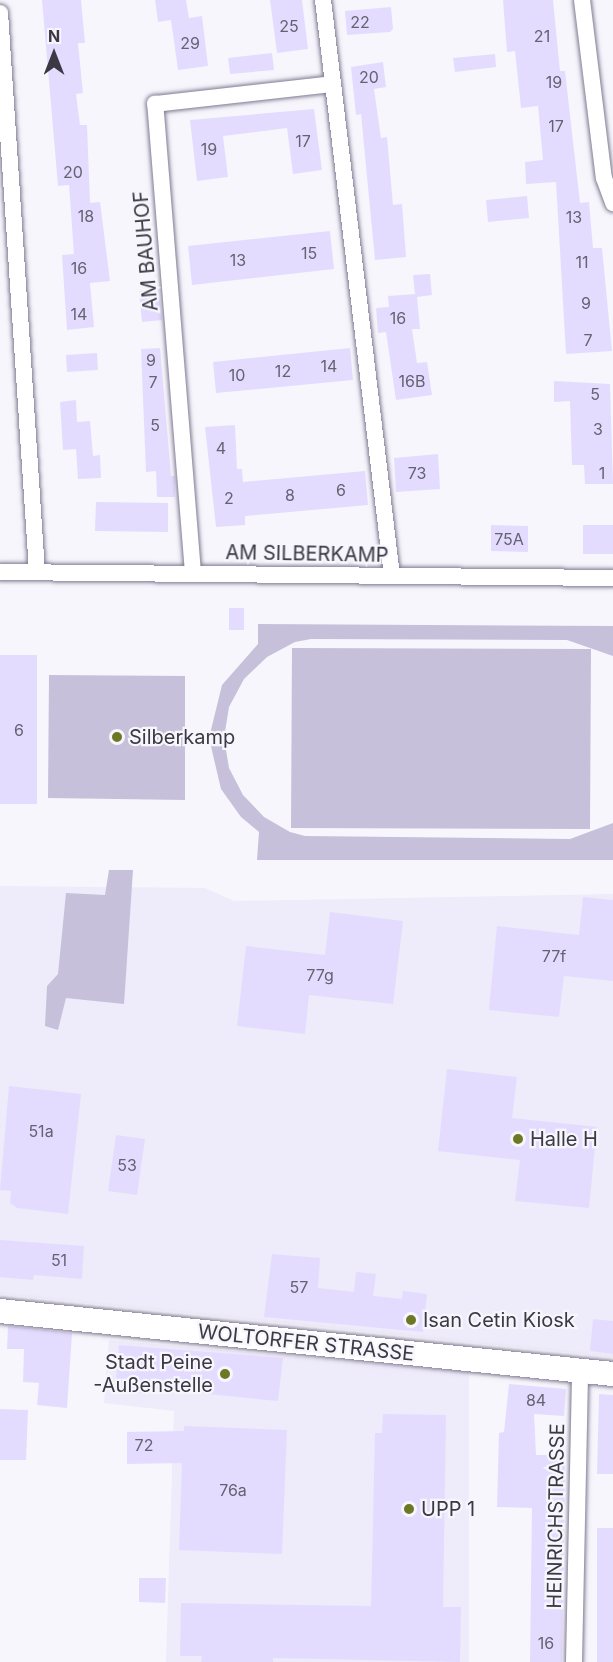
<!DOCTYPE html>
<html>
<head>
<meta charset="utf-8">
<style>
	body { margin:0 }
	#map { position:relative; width:613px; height:1662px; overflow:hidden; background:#f7f6fc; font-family:Inter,sans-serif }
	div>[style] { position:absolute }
	.built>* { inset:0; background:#eeebfa }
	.green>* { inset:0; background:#c6c0da }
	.building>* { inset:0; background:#e4dcfe }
	.roads { filter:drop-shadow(0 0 2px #807a93) drop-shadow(0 0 2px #807a93) }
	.street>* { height:16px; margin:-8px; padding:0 8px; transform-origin:8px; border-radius:8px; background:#fff }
	.secondary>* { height:24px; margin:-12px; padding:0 12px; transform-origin:12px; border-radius:12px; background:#fff }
	.dots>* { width:16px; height:16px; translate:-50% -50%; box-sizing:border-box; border:3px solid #f7f6fc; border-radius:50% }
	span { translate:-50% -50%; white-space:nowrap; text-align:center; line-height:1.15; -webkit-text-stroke:4.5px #f7f6fc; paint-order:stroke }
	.number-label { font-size:16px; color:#656272 }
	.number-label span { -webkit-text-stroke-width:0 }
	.street-label { font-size:20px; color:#3b3944 }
	.poi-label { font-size:20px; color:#3b3944 }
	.left { translate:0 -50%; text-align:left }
	.right { translate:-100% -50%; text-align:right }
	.north { position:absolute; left:24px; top:24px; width:60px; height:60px; -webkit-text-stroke:4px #f7f6fc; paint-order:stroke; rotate:0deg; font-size:16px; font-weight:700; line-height:24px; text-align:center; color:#3b3944 }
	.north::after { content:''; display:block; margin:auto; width:21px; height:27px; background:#3b3944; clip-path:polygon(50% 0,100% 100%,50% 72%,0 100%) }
</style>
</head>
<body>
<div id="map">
	<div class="built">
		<i style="clip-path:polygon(0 886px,205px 888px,234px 901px,613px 894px,613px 1357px,0 1294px)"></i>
		<i style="clip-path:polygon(109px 1340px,469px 1372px,469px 1662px,166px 1662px,174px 1411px,104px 1403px)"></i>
	</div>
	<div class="green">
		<i style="clip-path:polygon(258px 624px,613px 626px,613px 656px,567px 640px,311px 639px,295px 642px,267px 657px,244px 679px,229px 707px,224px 738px,229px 768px,243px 795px,264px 817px,290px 832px,305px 836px,570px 839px,613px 823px,613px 860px,257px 860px,259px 832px,241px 817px,221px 789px,209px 738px,222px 685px,258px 644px)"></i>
		<i style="clip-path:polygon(292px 648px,591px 649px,590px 829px,291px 828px)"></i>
		<i style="clip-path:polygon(49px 675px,185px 676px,185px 800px,48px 798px)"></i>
		<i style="clip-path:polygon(109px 870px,133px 870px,124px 1004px,66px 998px,58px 1030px,45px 1026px,47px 986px,58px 974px,66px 893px,105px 895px)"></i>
	</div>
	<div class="building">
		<i style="clip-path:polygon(42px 0,81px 0,85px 43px,78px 43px,83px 93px,76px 94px,80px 125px,87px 125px,90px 203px,100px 202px,110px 281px,90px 283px,94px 327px,67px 330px,62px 255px,74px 254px,69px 185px,58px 186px)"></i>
		<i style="clip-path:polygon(155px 0,186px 0,189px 18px,202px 16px,208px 66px,178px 70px,171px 20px,158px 22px)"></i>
		<i style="clip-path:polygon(270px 0,302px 0,308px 49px,277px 53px)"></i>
		<i style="clip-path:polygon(503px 0,553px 0,560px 71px,565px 71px,580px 203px,589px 202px,593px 248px,602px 248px,612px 351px,566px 354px,556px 182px,526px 184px,525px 162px,543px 160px,538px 106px,521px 108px,515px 51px,507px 52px)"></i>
		<i style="clip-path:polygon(391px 7px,393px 29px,390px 32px,347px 35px,345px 11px)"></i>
		<i style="clip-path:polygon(272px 53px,274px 70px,230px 74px,228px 58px)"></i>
		<i style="clip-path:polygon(495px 54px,496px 67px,455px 72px,453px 58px)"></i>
		<i style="clip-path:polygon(383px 62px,386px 87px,374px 89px,381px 138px,387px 137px,393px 205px,402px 204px,406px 257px,375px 260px,361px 114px,356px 115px,351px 67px)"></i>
		<i style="clip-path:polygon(314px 109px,322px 170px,293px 174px,287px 128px,223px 136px,228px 177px,197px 181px,190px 120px)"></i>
		<i style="clip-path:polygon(527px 196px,529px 218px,488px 222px,486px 200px)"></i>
		<i style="clip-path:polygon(330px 231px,334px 269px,192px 285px,188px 246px)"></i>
		<i style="clip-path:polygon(430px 274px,432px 295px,417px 297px,420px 329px,412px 329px,417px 363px,427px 362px,432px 395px,396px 400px,386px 332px,378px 333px,376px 308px,389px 307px,388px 296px,415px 294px,413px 275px)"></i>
		<i style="clip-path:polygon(159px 289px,162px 320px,142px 322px,139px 291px)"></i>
		<i style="clip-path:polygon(160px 348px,171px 476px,175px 476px,175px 497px,157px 497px,156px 471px,146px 472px,141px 349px)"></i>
		<i style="clip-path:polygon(350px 348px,353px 380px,216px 393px,213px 362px)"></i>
		<i style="clip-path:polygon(97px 353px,98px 370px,67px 372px,66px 355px)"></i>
		<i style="clip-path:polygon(554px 381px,610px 384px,613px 484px,585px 484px,584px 465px,572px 465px,570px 401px,554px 402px)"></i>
		<i style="clip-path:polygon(76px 400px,77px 422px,90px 421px,93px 456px,100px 455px,101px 478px,78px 479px,76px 449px,63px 450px,60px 402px)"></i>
		<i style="clip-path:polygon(235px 425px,237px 469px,242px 469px,243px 482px,365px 471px,368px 505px,245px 516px,245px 525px,216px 527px,205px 427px)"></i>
		<i style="clip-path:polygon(438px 454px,440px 489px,396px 492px,394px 458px)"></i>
		<i style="clip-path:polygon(96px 502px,168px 503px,168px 532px,95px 531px)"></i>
		<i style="clip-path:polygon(491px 525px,528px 526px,528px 552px,491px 551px)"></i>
		<i style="clip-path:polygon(583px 525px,613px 525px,613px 554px,583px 554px)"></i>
		<i style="clip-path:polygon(229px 608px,244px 608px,244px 630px,229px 630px)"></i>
		<i style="clip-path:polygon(0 655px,37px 655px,37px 804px,0 804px)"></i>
		<i style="clip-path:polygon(583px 897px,613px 900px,613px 981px,564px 976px,559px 1017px,489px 1010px,497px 926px,579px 935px)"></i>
		<i style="clip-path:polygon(330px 912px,403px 921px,393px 1004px,309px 995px,305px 1034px,237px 1026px,246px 946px,325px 955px)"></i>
		<i style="clip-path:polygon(447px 1069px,517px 1077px,512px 1118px,597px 1127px,589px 1208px,515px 1201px,520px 1160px,438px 1151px)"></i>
		<i style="clip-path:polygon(9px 1086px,81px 1094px,68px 1214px,17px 1208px,10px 1203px,11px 1191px,0 1190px)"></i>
		<i style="clip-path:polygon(116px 1135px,145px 1139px,137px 1195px,108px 1191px)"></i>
		<i style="clip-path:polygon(0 1240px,84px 1246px,82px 1279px,34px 1275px,33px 1280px,0 1277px)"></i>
		<i style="clip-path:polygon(272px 1254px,320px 1258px,318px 1288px,354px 1292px,356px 1272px,376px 1274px,373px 1296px,402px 1299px,403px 1291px,427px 1294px,423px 1332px,264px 1317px)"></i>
		<i style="clip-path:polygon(593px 1319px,613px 1321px,613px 1354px,590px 1351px)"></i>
		<i style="clip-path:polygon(8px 1326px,72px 1333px,67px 1408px,37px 1405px,39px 1383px,23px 1382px,24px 1349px,7px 1349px)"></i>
		<i style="clip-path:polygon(119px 1345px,283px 1358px,278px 1401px,156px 1389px,155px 1394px,115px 1391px)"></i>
		<i style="clip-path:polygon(509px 1384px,566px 1389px,564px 1416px,534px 1414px,536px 1455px,565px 1455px,562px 1662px,530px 1662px,532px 1508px,497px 1507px,499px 1433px,504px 1432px)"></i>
		<i style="clip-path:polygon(599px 1394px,613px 1395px,613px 1474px,597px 1474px)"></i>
		<i style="clip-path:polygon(0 1409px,28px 1410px,26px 1460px,0 1460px)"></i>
		<i style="clip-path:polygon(383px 1414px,446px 1415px,443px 1607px,461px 1607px,460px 1662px,273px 1658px,273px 1662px,201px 1662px,202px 1656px,180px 1656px,181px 1603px,371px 1606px,375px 1433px,382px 1433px)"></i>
		<i style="clip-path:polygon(184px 1426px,287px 1430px,282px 1554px,179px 1550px,182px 1463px,127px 1464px,127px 1432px,184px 1431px)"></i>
		<i style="clip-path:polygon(597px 1528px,613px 1528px,613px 1662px,597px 1662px)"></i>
		<i style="clip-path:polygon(139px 1578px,166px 1578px,165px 1603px,139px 1602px)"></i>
	</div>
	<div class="roads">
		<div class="street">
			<i style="left:323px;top:0;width:580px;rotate:83.17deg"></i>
			<i style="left:582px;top:0;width:179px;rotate:83deg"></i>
			<i style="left:604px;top:178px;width:27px;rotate:70deg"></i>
			<i style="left:0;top:13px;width:559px;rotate:86.21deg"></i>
			<i style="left:0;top:572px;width:613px;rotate:0.56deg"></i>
			<i style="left:193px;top:573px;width:471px;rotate:-94.6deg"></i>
			<i style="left:155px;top:104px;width:179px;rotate:-6.4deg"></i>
			<i style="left:574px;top:1662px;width:292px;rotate:-88.8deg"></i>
		</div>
		<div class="secondary">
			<i style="left:0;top:1311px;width:616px;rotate:5.87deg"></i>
		</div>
	</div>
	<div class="dots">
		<i style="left:117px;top:737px;background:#6d7824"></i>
		<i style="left:518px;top:1139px;background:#6d7824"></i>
		<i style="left:411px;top:1320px;background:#6d7824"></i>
		<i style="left:225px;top:1374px;background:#6d7824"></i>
		<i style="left:409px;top:1509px;background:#6d7824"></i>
	</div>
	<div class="number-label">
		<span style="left:360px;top:22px">22</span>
		<span style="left:289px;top:26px">25</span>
		<span style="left:542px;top:36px">21</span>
		<span style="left:190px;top:43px">29</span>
		<span style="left:369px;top:77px">20</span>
		<span style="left:554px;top:82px">19</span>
		<span style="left:556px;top:126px">17</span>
		<span style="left:303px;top:141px">17</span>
		<span style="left:209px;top:149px">19</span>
		<span style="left:73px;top:172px">20</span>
		<span style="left:86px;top:216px">18</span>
		<span style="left:574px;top:217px">13</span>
		<span style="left:309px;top:253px">15</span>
		<span style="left:238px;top:260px">13</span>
		<span style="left:582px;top:262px">11</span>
		<span style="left:79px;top:268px">16</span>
		<span style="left:586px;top:303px">9</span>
		<span style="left:79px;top:314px">14</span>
		<span style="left:398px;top:318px">16</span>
		<span style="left:588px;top:340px">7</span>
		<span style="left:151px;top:360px">9</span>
		<span style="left:329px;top:366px">14</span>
		<span style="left:283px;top:371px">12</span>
		<span style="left:237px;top:375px">10</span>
		<span style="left:412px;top:381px">16B</span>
		<span style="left:153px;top:382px">7</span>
		<span style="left:595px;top:394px">5</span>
		<span style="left:155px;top:425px">5</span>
		<span style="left:598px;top:429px">3</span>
		<span style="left:221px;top:448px">4</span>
		<span style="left:417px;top:473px">73</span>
		<span style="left:602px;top:473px">1</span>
		<span style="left:341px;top:490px">6</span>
		<span style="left:290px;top:495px">8</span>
		<span style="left:229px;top:498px">2</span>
		<span style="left:509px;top:539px">75A</span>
		<span style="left:19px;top:730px">6</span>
		<span style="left:554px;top:956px">77f</span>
		<span style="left:320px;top:975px">77g</span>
		<span style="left:41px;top:1131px">51a</span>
		<span style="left:127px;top:1165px">53</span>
		<span style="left:59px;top:1260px">51</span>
		<span style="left:299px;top:1287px">57</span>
		<span style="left:536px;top:1400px">84</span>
		<span style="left:144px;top:1445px">72</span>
		<span style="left:233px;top:1490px">76a</span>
		<span style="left:546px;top:1643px">16</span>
	</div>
	<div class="street-label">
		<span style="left:146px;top:251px;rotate:-95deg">AM BAUHOF</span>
		<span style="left:307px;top:554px;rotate:1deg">AM SILBERKAMP</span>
		<span style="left:306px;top:1343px;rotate:6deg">WOLTORFER STRASSE</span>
		<span style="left:556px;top:1516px;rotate:-89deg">HEINRICHSTRASSE</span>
	</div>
	<div class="poi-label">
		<span class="left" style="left:129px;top:737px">Silberkamp</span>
		<span class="left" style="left:530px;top:1139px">Halle H</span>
		<span class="left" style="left:423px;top:1320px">Isan Cetin Kiosk</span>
		<span class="right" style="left:213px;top:1374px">Stadt Peine<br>-Außenstelle</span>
		<span class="left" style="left:421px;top:1509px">UPP 1</span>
	</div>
	<div class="north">N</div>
</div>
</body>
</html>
